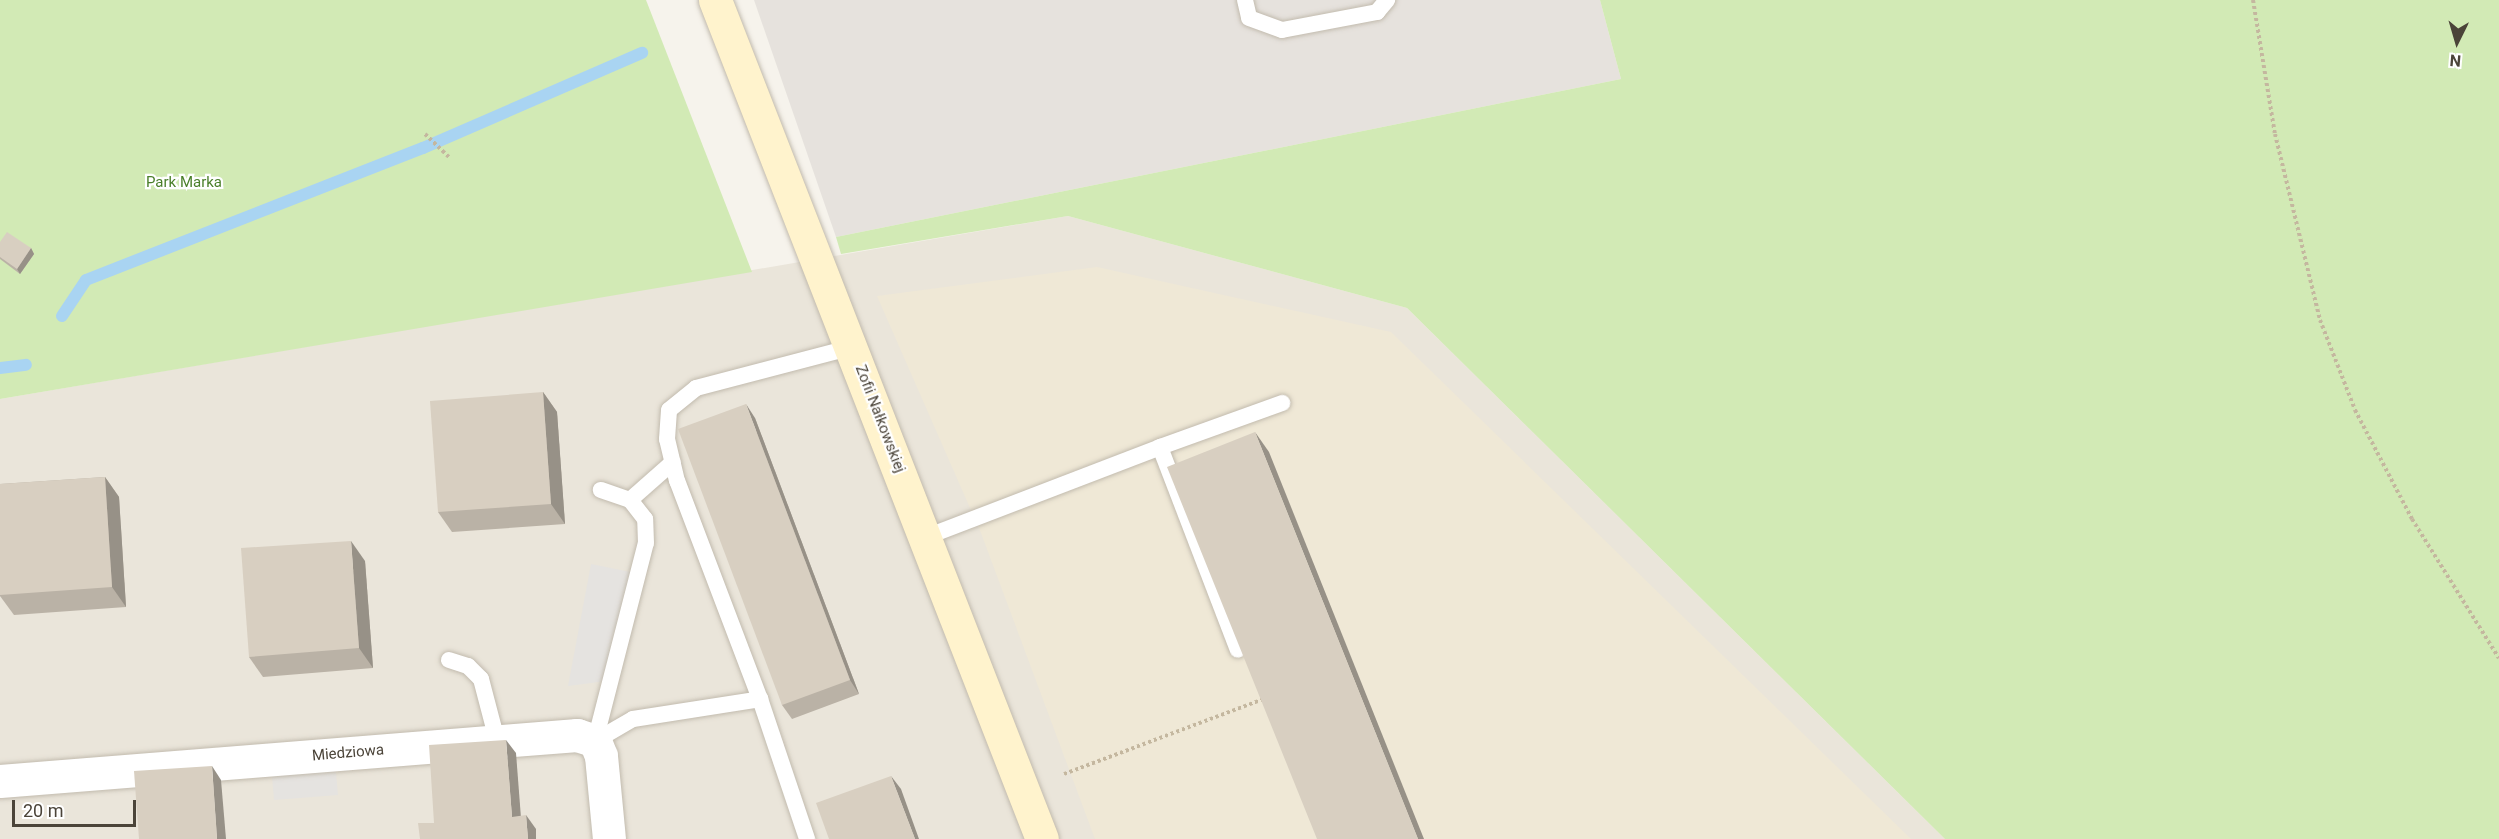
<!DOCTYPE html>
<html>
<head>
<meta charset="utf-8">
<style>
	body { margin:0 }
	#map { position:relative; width:2499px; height:839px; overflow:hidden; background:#f6f3ec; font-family:Roboto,sans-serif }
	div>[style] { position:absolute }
	.residential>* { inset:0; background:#eae5da }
	.industrial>* { inset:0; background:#e6e2dd }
	.education>* { inset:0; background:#efe8d6 }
	.green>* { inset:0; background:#d2eab5 }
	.parking>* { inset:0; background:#e5e3e0 }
	.stream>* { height:12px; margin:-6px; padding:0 6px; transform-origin:6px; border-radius:6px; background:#a9d4f2 }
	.path>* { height:4px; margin-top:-2px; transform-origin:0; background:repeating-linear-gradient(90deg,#c4b79f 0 3px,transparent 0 6px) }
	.roads { filter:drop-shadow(0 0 2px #c2bbae) drop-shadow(0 0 2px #c2bbae) }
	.lane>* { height:16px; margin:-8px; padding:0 8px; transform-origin:8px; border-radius:8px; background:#fff }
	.street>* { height:33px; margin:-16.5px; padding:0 16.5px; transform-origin:16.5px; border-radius:16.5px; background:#fff }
	.secondary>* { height:33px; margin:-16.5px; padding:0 16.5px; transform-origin:16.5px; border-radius:16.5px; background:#fff3cd }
	.wall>* { inset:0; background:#bab2a6 }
	.shaded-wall>* { inset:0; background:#979187 }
	.building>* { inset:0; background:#d8cfc1 }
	span { translate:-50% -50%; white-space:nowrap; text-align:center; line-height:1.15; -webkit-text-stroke:4.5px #fff; paint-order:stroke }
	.park-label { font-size:15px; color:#4a7f2a }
	.street-label { font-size:15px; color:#4b4439 }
	.north { position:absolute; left:2427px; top:12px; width:60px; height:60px; -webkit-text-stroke:4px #fff; paint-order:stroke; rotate:185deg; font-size:16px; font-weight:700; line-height:24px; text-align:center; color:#4b4439 }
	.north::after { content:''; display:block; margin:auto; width:21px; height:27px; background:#4b4439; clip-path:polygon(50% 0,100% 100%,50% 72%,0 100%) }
	.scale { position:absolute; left:12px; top:800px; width:124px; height:27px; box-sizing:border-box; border:3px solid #4b4439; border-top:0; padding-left:8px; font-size:18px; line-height:21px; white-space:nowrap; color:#4b4439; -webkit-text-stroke:4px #fff; paint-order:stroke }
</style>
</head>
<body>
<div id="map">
	<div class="residential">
		<i style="clip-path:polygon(1068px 216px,1407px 308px,1945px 839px,0 839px,0 399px)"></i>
	</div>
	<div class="industrial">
		<i style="clip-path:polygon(754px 0,1600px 0,1621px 79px,836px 237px)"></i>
	</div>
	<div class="education">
		<i style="clip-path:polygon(1097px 267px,1391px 332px,1911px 839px,1095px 839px,981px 533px,877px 296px)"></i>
	</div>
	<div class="green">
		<i style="clip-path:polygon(0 0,646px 0,752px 272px,0 399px)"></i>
		<i style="clip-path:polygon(1600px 0,2499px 0,2499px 839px,1945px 839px,1407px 308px,1068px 216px,841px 254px,836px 237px,1621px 79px)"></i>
	</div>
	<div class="parking">
		<i style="clip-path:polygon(591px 564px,640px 574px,614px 680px,568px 686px)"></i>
		<i style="clip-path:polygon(335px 760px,338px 795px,274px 800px,271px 765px)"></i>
	</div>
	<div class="stream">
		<i style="left:62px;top:316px;width:43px;rotate:-56.3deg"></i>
		<i style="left:86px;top:280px;width:362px;rotate:-21.4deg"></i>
		<i style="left:423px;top:148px;width:239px;rotate:-23.5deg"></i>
		<i style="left:0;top:368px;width:26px;rotate:-7deg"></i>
	</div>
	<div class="path">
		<i style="left:2253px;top:0;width:136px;rotate:80.7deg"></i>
		<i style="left:2275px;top:134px;width:191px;rotate:76.4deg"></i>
		<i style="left:2320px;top:320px;width:97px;rotate:68.7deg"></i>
		<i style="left:2355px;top:410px;width:123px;rotate:62.4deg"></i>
		<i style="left:2412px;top:519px;width:164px;rotate:58deg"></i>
		<i style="left:425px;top:134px;width:33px;rotate:44deg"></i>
		<i style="left:1064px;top:774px;width:216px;rotate:-20.6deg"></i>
	</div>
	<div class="roads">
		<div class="lane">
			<i style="left:1245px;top:0;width:18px;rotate:77deg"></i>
			<i style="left:1249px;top:18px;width:35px;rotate:20deg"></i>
			<i style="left:1282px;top:30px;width:97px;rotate:-10.7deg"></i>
			<i style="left:1377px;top:12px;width:16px;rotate:-50deg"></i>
			<i style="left:1160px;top:447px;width:130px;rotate:-19.8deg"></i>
			<i style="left:630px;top:500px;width:57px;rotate:-41.5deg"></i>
			<i style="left:926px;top:537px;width:251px;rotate:-21deg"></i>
			<i style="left:1160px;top:447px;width:217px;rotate:69deg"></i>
			<i style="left:449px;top:660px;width:20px;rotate:18deg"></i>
			<i style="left:468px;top:666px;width:18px;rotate:45deg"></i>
			<i style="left:481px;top:679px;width:63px;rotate:75.3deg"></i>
			<i style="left:760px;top:699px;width:148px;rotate:71.4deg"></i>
			<i style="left:595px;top:741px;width:44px;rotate:-30.1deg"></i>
			<i style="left:633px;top:719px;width:129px;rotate:-8.9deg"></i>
			<i style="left:760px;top:699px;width:233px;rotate:-110.8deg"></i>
			<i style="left:677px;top:481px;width:43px;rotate:-103.4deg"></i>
			<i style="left:667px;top:439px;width:29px;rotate:-86deg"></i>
			<i style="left:669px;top:410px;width:35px;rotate:-39deg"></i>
			<i style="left:696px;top:388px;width:161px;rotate:-14.7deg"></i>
			<i style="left:595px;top:741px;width:204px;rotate:-75.6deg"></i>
			<i style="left:646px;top:543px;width:24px;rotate:-92deg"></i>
			<i style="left:645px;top:519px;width:24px;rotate:-128deg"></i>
			<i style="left:630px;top:500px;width:31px;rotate:-161deg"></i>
		</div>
		<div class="street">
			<i style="left:0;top:781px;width:579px;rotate:-4.56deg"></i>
			<i style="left:577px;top:735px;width:19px;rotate:18deg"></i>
			<i style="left:595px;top:741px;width:16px;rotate:68deg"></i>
			<i style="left:601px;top:756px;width:83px;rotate:84.5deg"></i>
		</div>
		<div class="secondary">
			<i style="left:715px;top:0;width:900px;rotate:68.71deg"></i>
		</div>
	</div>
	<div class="wall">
		<i style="clip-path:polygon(0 242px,31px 248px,34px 254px,20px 274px,0 259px)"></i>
		<i style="clip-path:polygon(543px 392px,557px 412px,565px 524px,452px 532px,438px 512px)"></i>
		<i style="clip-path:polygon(755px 418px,859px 694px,792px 719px,782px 705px)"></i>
		<i style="clip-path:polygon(105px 477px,119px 497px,126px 607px,14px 615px,0 596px,0 484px)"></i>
		<i style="clip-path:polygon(365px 561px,373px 668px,263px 677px,249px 657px)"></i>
	</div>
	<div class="shaded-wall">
		<i style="clip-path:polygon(31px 248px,34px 254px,20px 274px,17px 269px)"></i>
		<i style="clip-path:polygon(543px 392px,557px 412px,565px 524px,551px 504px)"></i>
		<i style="clip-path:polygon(746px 404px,755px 418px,859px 694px,850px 680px)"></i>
		<i style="clip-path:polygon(1255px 432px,1269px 452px,1424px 839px,1418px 839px)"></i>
		<i style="clip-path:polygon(105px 477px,119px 497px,126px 607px,112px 587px)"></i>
		<i style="clip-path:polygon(351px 541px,365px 561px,373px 668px,359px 648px)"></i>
		<i style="clip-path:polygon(506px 740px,516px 753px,522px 831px,512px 817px)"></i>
		<i style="clip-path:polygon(212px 766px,221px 780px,226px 839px,217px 839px)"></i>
		<i style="clip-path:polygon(891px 776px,901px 789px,919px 839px,915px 839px)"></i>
		<i style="clip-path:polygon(526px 815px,536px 829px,536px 839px,528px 839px)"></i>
	</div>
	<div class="building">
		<i style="clip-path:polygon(7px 232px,31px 248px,17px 269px,0 257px,0 242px)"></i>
		<i style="clip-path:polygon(543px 392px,551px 504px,438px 512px,430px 401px)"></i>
		<i style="clip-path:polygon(746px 404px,850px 680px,782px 705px,678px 429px)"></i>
		<i style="clip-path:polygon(1255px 432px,1418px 839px,1317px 839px,1167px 467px)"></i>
		<i style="clip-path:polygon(105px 477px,112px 587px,0 595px,0 484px)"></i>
		<i style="clip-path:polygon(351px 541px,359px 648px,249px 657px,241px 548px)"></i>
		<i style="clip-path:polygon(506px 740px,512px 817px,526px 815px,528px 839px,420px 839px,418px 823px,434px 823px,429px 745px)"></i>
		<i style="clip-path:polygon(212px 766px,217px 839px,139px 839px,134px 771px)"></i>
		<i style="clip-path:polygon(891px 776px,915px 839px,829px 839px,816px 803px)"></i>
	</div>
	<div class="park-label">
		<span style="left:184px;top:183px">Park Marka</span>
	</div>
	<div class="street-label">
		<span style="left:880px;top:419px;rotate:69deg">Zofii Nałkowskiej</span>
		<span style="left:348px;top:753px;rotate:-5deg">Miedziowa</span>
	</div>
	<div class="north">N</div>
	<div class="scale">20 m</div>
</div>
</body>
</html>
